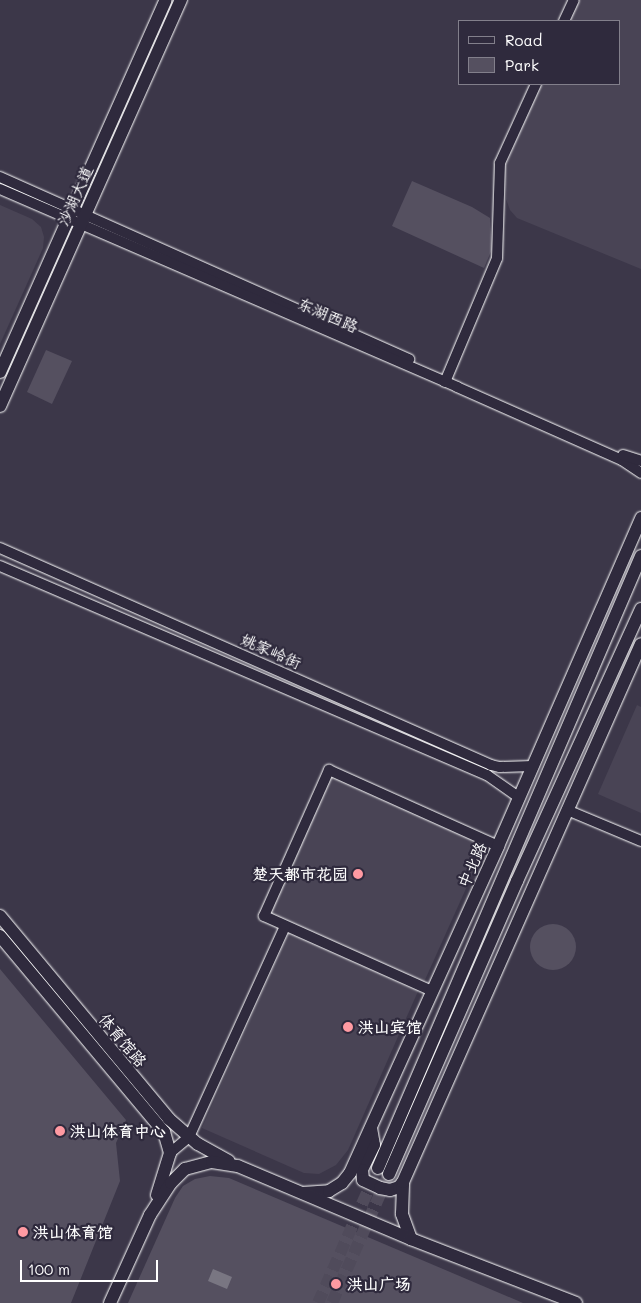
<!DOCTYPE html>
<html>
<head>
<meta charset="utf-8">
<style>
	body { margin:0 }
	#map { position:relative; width:641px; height:1303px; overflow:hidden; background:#3c3749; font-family:Mali,"LXGW WenKai TC",sans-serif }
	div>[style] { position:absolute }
	.built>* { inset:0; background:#494455 }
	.green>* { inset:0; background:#555060 }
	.round { border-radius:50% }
	.water>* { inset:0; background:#797682 }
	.major-tunnel>* { height:12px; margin-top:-6px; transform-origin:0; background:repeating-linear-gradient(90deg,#504b5b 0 12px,transparent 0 18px) }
	.roads { filter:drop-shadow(0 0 1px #fff) drop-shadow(0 0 1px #fff) }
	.minor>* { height:10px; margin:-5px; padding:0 5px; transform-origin:5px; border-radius:5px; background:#2f2a3d }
	.major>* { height:12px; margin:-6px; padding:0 6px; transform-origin:6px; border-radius:6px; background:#2f2a3d }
	.dots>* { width:14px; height:14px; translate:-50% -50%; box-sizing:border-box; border:2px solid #2f2a3d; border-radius:50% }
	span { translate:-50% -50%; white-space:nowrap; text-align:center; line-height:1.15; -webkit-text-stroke:4.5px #2f2a3d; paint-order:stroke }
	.street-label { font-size:16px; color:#fff }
	.poi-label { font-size:16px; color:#fff; font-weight:700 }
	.right { translate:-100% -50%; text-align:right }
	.left { translate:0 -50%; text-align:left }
	.legend { position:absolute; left:458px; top:20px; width:162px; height:65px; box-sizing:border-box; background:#2f2a3d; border:1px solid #827f8b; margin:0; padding:6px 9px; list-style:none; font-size:15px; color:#fff }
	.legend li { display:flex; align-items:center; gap:10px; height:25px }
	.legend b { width:25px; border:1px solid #827f8b }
	.scale { position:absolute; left:20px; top:1260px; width:138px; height:22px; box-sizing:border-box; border:2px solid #fff; border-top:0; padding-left:6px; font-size:15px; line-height:18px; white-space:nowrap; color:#fff; -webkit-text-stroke:4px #2f2a3d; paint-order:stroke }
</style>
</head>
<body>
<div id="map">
	<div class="built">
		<i style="clip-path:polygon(577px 0,641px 0,641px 269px,517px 218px,510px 210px,506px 199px,505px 167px,540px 84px,620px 84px,620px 21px,567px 21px)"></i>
		<i style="clip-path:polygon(0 205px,32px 219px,41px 227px,44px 237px,43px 248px,0 344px)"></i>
		<i style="clip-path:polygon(637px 705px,641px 707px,641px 813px,598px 794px)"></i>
		<i style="clip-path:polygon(331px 774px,486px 844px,424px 982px,268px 913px)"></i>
		<i style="clip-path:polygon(289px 932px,419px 989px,348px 1150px,336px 1165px,319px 1174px,304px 1173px,202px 1128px)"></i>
	</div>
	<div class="green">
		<i style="clip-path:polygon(412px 181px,472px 207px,490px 218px,492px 249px,484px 268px,392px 226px)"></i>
		<i style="clip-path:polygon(46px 350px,72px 361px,52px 404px,27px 392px)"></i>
		<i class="round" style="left:530px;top:924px;width:46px;height:46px"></i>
		<i style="clip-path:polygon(0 969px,126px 1120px,116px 1143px,120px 1181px,71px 1303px,0 1303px)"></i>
		<i style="clip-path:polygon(210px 1176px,229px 1178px,523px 1303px,128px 1303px,175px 1198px,183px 1186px,195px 1179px)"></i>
	</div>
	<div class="water">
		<i style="clip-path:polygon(213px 1269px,232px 1277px,227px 1289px,208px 1281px)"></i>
	</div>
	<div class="major-tunnel">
		<i style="left:318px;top:1303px;width:148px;rotate:-66deg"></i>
		<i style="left:332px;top:1303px;width:141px;rotate:-66.2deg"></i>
	</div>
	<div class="roads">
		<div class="minor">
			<i style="left:564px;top:21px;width:23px;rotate:-65deg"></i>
			<i style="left:0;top:177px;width:448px;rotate:24deg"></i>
			<i style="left:0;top:189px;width:498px;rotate:23.4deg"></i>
			<i style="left:457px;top:387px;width:180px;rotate:23.9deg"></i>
			<i style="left:622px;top:460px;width:23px;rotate:34deg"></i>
			<i style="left:445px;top:382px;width:134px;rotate:-67.2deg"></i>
			<i style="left:497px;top:258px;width:95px;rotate:-88.2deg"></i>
			<i style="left:500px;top:163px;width:87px;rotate:-65.5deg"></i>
			<i style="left:623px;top:455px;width:19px;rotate:18deg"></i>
			<i style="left:0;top:548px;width:537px;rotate:23.84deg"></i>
			<i style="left:491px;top:765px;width:9px;rotate:13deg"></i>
			<i style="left:500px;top:767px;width:32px;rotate:-2deg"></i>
			<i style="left:0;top:566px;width:530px;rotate:23.23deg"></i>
			<i style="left:487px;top:775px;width:39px;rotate:35deg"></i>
			<i style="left:567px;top:810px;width:80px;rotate:22.7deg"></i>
			<i style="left:432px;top:991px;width:184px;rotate:-155.9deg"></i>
			<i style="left:264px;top:916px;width:160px;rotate:-66deg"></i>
			<i style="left:329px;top:770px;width:185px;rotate:24.2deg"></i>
			<i style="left:170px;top:1153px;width:25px;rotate:-40deg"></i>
			<i style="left:189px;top:1137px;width:232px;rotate:-65.5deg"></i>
		</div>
		<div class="major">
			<i style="left:0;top:372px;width:407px;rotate:-66deg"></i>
			<i style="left:0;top:406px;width:445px;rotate:-66deg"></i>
			<i style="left:0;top:916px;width:264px;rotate:50.2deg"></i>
			<i style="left:169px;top:1119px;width:38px;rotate:41deg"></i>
			<i style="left:198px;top:1144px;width:35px;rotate:29deg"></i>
			<i style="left:0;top:936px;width:256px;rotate:50.1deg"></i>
			<i style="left:164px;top:1132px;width:22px;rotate:74deg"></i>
			<i style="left:170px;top:1153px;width:44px;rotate:107.2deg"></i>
			<i style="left:371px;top:1128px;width:17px;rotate:80deg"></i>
			<i style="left:374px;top:1145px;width:28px;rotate:116deg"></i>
			<i style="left:362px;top:1170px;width:10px;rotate:84deg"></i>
			<i style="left:363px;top:1180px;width:19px;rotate:25deg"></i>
			<i style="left:380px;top:1188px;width:10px;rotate:11deg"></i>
			<i style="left:390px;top:1190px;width:9px;rotate:-18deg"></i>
			<i style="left:399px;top:1187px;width:6px;rotate:-51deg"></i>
			<i style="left:378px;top:1168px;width:666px;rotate:-66.74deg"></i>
			<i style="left:389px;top:1174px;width:320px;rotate:-66.4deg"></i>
			<i style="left:517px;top:881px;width:299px;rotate:-65.5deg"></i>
			<i style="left:303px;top:1193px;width:26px;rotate:-4deg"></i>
			<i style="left:329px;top:1191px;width:15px;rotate:-32deg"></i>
			<i style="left:342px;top:1183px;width:13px;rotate:-51deg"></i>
			<i style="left:350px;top:1173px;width:359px;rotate:-65.6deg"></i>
			<i style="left:498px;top:846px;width:358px;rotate:-66.4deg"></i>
			<i style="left:411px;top:1239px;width:27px;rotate:-110deg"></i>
			<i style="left:402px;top:1214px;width:32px;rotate:-88deg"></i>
			<i style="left:403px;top:1182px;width:588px;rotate:-66.14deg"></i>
			<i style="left:110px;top:1303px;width:97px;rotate:-65.6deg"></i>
			<i style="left:150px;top:1215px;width:38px;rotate:-57deg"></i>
			<i style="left:171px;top:1183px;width:20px;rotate:-45deg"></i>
			<i style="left:185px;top:1169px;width:28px;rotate:-15deg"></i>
			<i style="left:212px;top:1162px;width:26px;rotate:9deg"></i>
			<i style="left:238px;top:1166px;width:188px;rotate:22.9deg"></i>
			<i style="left:411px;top:1239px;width:177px;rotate:21.2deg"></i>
		</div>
	</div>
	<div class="dots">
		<i style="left:358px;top:874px;background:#ff9aa2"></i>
		<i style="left:348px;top:1027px;background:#ff9aa2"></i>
		<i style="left:60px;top:1131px;background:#ff9aa2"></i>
		<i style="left:23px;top:1232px;background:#ff9aa2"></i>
		<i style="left:336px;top:1284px;background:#ff9aa2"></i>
	</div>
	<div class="street-label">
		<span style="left:75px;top:196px;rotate:-66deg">沙湖大道</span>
		<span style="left:328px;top:315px;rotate:23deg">东湖西路</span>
		<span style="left:271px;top:651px;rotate:24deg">姚家岭街</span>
		<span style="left:472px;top:865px;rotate:-66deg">中北路</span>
		<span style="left:123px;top:1040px;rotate:50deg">体育馆路</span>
	</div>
	<div class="poi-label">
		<span class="right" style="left:348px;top:874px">楚天都市花园</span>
		<span class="left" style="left:358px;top:1027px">洪山宾馆</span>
		<span class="left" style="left:70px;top:1131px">洪山体育中心</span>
		<span class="left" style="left:33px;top:1232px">洪山体育馆</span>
		<span class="left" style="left:347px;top:1284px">洪山广场</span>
	</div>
	<ul class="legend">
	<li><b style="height:6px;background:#2f2a3d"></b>Road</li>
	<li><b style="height:14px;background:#555060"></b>Park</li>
	</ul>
	<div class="scale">100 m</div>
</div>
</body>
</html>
